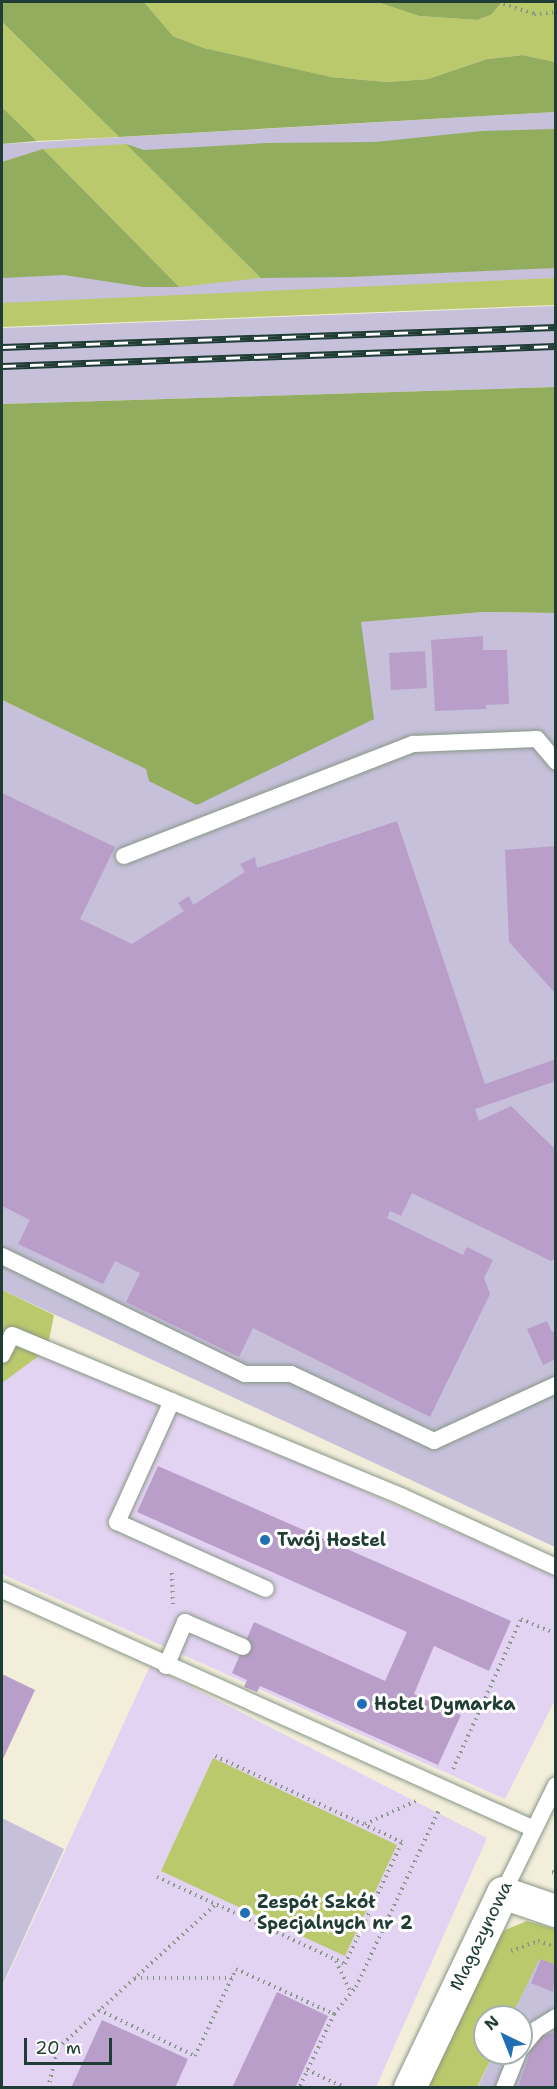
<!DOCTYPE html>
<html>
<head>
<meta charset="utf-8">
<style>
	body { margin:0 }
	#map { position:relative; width:557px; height:2089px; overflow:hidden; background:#f2eeda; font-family:"Shantell Sans",sans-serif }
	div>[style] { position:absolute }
	.built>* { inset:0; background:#e3d3f2 }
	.industrial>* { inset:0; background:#c6c0da }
	.green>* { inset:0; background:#bac96b }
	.forest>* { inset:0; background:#93ad5f }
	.building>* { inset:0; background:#b99ec9 }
	.path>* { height:4px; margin-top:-2px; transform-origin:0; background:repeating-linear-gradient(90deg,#889687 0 1.5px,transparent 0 6px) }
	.roads { filter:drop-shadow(0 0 2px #889687) drop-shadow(0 0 2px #889687) }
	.service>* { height:16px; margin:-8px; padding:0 8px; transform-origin:8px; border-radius:8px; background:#fff }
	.minor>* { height:32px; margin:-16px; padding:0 16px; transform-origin:16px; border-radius:16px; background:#fff }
	.rail>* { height:7px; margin-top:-3.5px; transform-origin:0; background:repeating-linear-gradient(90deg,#fff 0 14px,#1f3d34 0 28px); box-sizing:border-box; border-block:2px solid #1f3d34 }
	.dots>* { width:16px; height:16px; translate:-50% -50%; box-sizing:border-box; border:3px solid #fff; border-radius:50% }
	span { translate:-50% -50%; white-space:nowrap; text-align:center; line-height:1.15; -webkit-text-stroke:6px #fff; paint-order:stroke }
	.poi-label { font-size:18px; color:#1f3d34; font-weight:700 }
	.left { translate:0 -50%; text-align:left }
	.street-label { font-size:18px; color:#1f3d34 }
	.frame { position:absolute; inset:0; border:3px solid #1f3d34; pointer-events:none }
	.north { position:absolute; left:473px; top:2005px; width:60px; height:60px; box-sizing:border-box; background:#fff; border:2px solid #a5b1ae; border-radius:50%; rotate:317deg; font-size:16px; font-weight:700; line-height:24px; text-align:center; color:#1f3d34 }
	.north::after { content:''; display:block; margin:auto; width:21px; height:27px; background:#1f6fb2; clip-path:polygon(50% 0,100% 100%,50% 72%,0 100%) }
	.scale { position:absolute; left:24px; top:2038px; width:88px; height:27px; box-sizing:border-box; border:3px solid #1f3d34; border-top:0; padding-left:8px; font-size:18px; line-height:21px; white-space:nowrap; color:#1f3d34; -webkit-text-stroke:4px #fff; paint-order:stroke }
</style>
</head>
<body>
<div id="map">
	<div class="built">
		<i style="clip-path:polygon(47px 1350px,555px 1576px,555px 1700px,505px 1799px,2px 1574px,2px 1383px)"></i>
		<i style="clip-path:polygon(150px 1666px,487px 1838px,376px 2087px,2px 2088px,2px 1988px)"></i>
	</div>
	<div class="industrial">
		<i style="clip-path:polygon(555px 112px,555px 278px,2px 306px,2px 144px)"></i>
		<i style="clip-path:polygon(555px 306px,555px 387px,2px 404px,2px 328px)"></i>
		<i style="clip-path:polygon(484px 612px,555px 613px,555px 1547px,2px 1290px,2px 700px,147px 769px,149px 781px,360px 622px)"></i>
		<i style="clip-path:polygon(2px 1818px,64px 1849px,2px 1986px)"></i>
		<i style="clip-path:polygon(539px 1959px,555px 1965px,555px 2087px,477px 2088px,494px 2053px,521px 2053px,521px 2017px,511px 2017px)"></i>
	</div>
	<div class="green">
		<i style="clip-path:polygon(144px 2px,377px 2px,419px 16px,477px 20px,491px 15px,502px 2px,555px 2px,555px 62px,523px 55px,487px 59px,428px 79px,387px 82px,330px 77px,204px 48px,173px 36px)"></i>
		<i style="clip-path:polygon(2px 22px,119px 137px,37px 141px,2px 107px)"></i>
		<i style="clip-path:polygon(126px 144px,261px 278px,179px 287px,43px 149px)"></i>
		<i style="clip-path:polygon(555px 278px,555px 305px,2px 327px,2px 303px)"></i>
		<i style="clip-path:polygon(2px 1290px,54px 1315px,47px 1350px,2px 1383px)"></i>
		<i style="clip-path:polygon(213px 1758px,397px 1845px,345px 1956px,161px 1871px)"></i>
		<i style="clip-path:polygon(527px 1921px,555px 1929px,555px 1965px,539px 1960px,511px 2017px,485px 2017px,485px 2053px,494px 2053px,477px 2087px,427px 2088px,496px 1940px,505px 1930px)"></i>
	</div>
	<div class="forest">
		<i style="clip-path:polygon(2px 2px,144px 2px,173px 36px,204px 48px,331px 77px,387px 82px,428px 79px,487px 59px,523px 55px,555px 62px,555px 112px,119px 137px,2px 22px)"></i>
		<i style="clip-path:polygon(377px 2px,502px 2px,491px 15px,477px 20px,419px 16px)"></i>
		<i style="clip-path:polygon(2px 107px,37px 141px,2px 144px)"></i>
		<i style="clip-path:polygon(555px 129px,555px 268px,347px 277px,261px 278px,126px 144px,144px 150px,267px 143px,375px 142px,482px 131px)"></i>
		<i style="clip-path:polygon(43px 149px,179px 287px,143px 287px,64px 275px,2px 278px,2px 162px)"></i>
		<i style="clip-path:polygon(555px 387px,555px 613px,484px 612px,361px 622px,374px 719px,197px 805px,149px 781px,146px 769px,2px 700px,2px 404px)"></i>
	</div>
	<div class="building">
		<i style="clip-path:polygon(483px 636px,483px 650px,507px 650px,509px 704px,486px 705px,486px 709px,435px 711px,431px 640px)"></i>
		<i style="clip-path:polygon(425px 651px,427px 688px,391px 690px,389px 653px)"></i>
		<i style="clip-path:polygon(2px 793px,115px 847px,80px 919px,132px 944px,184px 911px,178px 903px,189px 896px,193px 905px,245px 872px,240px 864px,255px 857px,257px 868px,397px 821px,485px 1084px,556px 1059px,556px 1081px,475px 1109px,479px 1121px,511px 1106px,556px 1150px,556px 1258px,551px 1261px,412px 1193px,401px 1216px,390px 1211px,387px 1218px,463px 1255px,467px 1247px,493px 1260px,484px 1278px,490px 1294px,430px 1417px,253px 1328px,239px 1357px,126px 1302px,140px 1273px,115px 1261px,103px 1284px,18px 1244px,30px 1220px,2px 1206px)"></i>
		<i style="clip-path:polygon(556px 846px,556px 994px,509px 942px,505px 850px)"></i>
		<i style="clip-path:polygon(547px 1321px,552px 1332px,556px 1330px,556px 1359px,543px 1365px,527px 1329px)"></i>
		<i style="clip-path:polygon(158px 1466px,511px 1621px,489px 1671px,434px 1646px,414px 1694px,461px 1715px,438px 1765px,260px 1686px,257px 1692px,244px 1687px,247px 1680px,232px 1673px,254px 1622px,385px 1681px,407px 1632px,137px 1512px)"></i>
		<i style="clip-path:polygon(2px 1674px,35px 1690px,2px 1761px)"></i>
		<i style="clip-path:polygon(541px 1959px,556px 1965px,553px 1992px,531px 1983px)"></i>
		<i style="clip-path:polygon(277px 1992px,328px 2016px,295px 2088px,232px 2088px)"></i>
		<i style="clip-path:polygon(102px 2020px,188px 2059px,175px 2088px,71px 2088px)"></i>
		<i style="clip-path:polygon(556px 2032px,556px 2088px,518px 2088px,532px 2047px,542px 2036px)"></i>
	</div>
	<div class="path">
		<i style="left:498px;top:2px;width:38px;rotate:18deg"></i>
		<i style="left:534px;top:14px;width:22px;rotate:-5deg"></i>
		<i style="left:172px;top:1573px;width:31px;rotate:88deg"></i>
		<i style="left:453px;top:1769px;width:165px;rotate:-65.6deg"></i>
		<i style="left:521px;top:1619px;width:38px;rotate:23deg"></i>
		<i style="left:365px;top:1824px;width:56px;rotate:-24.3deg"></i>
		<i style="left:552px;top:1872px;width:4px;rotate:14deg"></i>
		<i style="left:157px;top:1877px;width:207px;rotate:24.8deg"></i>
		<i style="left:345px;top:1964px;width:135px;rotate:-65deg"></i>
		<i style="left:402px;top:1842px;width:206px;rotate:-155.3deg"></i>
		<i style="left:511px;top:1951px;width:29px;rotate:-20deg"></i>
		<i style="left:538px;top:1941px;width:19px;rotate:18deg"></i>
		<i style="left:336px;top:1961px;width:35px;rotate:65deg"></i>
		<i style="left:135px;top:1978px;width:97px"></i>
		<i style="left:99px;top:2010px;width:106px;rotate:25.6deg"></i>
		<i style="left:195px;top:2056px;width:96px;rotate:-64.8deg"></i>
		<i style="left:236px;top:1969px;width:108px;rotate:24.7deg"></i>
		<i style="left:334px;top:2014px;width:82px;rotate:115.3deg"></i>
		<i style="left:334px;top:2014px;width:35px;rotate:-51deg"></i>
		<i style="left:356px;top:1987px;width:195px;rotate:-64.9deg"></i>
		<i style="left:307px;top:2070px;width:43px;rotate:24.8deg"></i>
		<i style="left:48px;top:2088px;width:41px;rotate:-76deg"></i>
		<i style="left:58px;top:2048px;width:214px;rotate:-42.3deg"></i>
	</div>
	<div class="roads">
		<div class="service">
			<i style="left:124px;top:856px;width:310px;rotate:-21.2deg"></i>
			<i style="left:413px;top:744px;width:124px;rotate:-2.3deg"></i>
			<i style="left:537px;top:739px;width:30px;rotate:50deg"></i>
			<i style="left:2px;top:1256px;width:270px;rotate:25.9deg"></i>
			<i style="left:245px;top:1374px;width:46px"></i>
			<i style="left:291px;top:1374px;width:158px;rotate:25.1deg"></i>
			<i style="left:434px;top:1441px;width:134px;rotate:-24.7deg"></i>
			<i style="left:2px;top:1355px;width:22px;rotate:-63deg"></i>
			<i style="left:12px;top:1335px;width:423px;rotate:22.5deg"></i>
			<i style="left:403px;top:1497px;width:168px;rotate:24.6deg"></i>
			<i style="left:172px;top:1401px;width:133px;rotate:114.4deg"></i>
			<i style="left:117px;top:1522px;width:163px;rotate:24.2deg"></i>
			<i style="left:2px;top:1590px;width:583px;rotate:24.19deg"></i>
			<i style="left:166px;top:1666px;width:48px;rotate:-66.6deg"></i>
			<i style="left:185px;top:1622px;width:63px;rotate:23.3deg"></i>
			<i style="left:503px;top:1893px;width:120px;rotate:-63.9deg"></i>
			<i style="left:521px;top:2048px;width:25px;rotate:-50deg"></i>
			<i style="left:537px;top:2029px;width:22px;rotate:-32deg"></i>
			<i style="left:504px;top:2088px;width:38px;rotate:-68deg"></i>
		</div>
		<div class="minor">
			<i style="left:410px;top:2088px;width:216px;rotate:-64.5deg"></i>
			<i style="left:503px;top:1893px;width:56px;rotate:18.8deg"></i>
		</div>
	</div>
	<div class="rail">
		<i style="left:2px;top:347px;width:554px;rotate:-2.07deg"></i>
		<i style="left:2px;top:366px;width:554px;rotate:-2.07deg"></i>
	</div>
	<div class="dots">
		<i style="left:265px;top:1540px;background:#1f6fb2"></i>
		<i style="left:362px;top:1704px;background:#1f6fb2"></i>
		<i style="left:245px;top:1913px;background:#1f6fb2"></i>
	</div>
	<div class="poi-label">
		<span class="left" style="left:277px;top:1540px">Twój Hostel</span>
		<span class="left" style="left:374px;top:1704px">Hotel Dymarka</span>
		<span class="left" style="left:257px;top:1913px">Zespół Szkół<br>Specjalnych nr 2</span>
	</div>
	<div class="street-label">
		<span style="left:481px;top:1936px;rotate:-64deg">Magazynowa</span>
	</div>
	<div class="frame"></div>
	<div class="north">N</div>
	<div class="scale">20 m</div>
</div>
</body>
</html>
